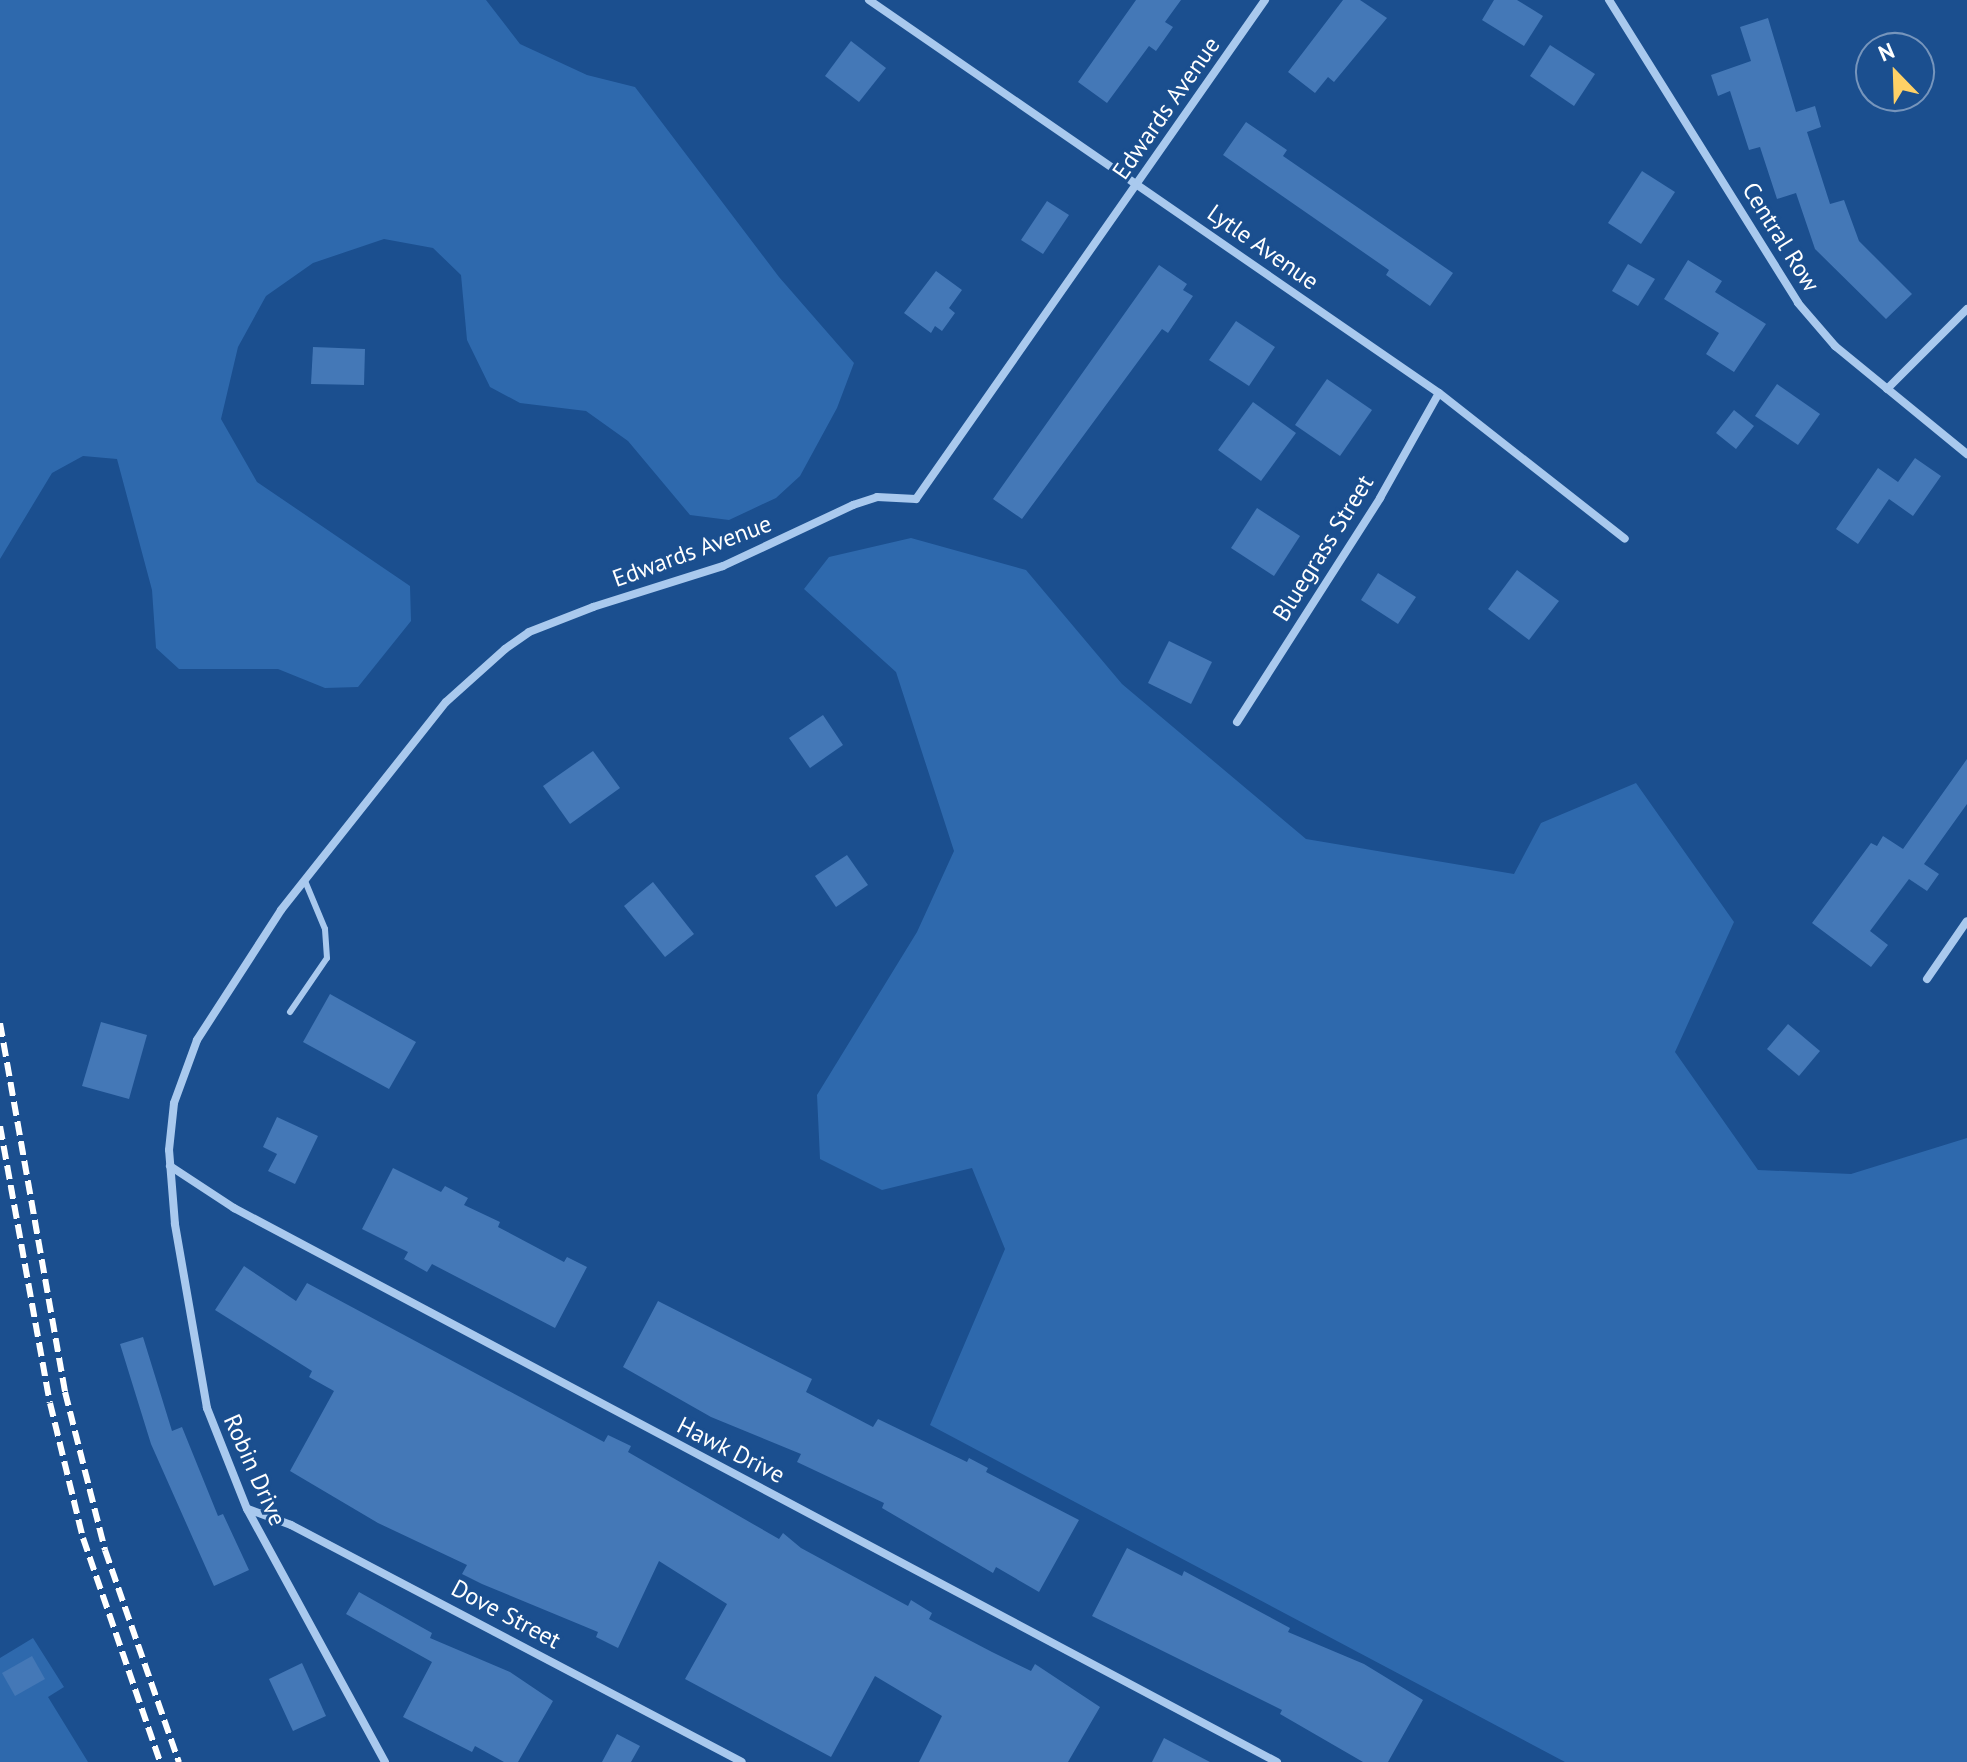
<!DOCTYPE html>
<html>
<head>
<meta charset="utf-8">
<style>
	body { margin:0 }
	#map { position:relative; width:1967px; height:1762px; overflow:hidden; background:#1b4f8f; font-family:"PT Sans",sans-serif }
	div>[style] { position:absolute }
	.green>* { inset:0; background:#2e69ad }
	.building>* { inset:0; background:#4478b7 }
	.service>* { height:6px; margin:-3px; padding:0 3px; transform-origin:3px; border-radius:3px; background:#a9c9ee }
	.minor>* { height:8px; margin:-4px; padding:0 4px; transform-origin:4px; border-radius:4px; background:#a9c9ee }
	.rail>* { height:6px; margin-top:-3px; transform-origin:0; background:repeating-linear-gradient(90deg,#fff 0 14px,transparent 0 20px) }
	span { translate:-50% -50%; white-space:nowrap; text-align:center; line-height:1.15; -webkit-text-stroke:6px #1b4f8f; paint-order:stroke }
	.street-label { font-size:24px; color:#fff }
	.north { position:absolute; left:1855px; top:32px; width:80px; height:80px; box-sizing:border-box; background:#1b4f8f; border:2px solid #7695bc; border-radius:50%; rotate:337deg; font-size:22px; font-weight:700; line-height:32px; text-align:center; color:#fff }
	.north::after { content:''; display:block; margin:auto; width:28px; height:36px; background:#ffd166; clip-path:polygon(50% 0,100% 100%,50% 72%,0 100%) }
</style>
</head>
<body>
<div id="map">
	<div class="green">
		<i style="clip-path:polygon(0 0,486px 0,520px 44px,587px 75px,635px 87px,779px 277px,854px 363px,837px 408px,800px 476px,776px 498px,729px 520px,690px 515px,628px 441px,586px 411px,520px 403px,490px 387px,467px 340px,461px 275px,433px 248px,384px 239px,313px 263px,266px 296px,238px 347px,221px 419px,257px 482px,410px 586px,411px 621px,358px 687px,325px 688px,278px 669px,179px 669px,156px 648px,152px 590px,117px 459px,83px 456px,52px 473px,0 559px)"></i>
		<i style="clip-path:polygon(911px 538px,1026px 570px,1122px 684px,1306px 839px,1514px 874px,1541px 823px,1636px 783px,1734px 922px,1675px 1052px,1758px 1170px,1851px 1174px,1967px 1138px,1967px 1762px,1565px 1762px,930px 1425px,1005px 1249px,972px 1168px,882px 1190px,820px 1159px,817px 1095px,917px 932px,954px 851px,896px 672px,804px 589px,829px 557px)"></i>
		<i style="clip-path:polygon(33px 1638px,64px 1687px,48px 1697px,88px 1762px,0 1762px,0 1658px)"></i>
	</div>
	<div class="building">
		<i style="clip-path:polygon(1136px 0,1181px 0,1165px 22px,1173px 27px,1156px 51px,1149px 46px,1107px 103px,1078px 82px)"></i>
		<i style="clip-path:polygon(1343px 0,1360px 0,1387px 18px,1334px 82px,1328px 77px,1315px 93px,1288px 72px)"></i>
		<i style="clip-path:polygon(1494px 0,1517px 0,1543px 16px,1524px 46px,1482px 20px)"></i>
		<i style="clip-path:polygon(1768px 18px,1796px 112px,1815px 106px,1821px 127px,1807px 132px,1830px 204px,1844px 200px,1859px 241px,1912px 294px,1886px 319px,1815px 249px,1796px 193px,1777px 199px,1760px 147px,1749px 150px,1730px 91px,1718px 96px,1711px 75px,1751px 61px,1740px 27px)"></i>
		<i style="clip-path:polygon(851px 41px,886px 68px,859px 102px,825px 76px)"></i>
		<i style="clip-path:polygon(1550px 45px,1595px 74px,1574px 106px,1530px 76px)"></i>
		<i style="clip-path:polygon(1246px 122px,1287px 150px,1283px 156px,1453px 273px,1430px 306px,1386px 275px,1389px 270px,1223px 155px)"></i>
		<i style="clip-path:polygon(1642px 171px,1675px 192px,1641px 244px,1608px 223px)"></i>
		<i style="clip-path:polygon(1047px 201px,1069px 215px,1043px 254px,1021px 240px)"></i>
		<i style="clip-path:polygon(1688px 260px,1722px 281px,1715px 292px,1766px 324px,1734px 372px,1706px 354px,1719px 333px,1664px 299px)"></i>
		<i style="clip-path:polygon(1628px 264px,1655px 279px,1638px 306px,1612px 291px)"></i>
		<i style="clip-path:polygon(1159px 265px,1187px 284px,1183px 290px,1193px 296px,1168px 333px,1162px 329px,1022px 519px,993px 499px)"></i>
		<i style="clip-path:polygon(936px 271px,962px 290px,949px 308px,955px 313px,942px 331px,935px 326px,931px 333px,904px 313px)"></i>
		<i style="clip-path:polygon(1236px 321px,1275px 347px,1249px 386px,1209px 360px)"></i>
		<i style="clip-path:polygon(313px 347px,365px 349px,364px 385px,311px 384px)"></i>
		<i style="clip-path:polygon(1327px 379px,1372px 410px,1340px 456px,1295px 425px)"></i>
		<i style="clip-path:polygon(1777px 384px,1820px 414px,1798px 445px,1755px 416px)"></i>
		<i style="clip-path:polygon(1253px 402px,1296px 433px,1261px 481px,1218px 450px)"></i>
		<i style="clip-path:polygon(1734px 410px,1754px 426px,1736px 449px,1716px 433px)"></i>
		<i style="clip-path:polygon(1915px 458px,1941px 476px,1913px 516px,1889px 499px,1858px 544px,1836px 529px,1878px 468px,1898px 482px)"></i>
		<i style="clip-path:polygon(1257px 508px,1300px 536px,1274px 576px,1231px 548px)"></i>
		<i style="clip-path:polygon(1517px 570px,1559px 601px,1529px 640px,1488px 609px)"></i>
		<i style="clip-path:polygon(1378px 573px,1416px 597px,1398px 624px,1361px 600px)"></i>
		<i style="clip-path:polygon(1169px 641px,1212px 662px,1191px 704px,1148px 683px)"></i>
		<i style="clip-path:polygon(823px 715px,843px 745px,810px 768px,789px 738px)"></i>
		<i style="clip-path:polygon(593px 751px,620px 788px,570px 824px,543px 786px)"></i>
		<i style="clip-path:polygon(1967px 759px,1967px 804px,1924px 864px,1939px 874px,1927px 891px,1909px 879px,1870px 931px,1888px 945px,1871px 967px,1812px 923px,1871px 843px,1877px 846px,1883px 836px,1903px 849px)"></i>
		<i style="clip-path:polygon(847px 855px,868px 885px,836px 907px,815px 876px)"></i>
		<i style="clip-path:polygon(653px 882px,694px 934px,665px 957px,624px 906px)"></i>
		<i style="clip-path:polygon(330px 994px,416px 1042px,389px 1089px,303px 1042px)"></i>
		<i style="clip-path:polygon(101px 1022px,147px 1035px,129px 1099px,82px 1086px)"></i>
		<i style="clip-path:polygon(1788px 1024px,1820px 1051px,1799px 1076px,1767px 1049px)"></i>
		<i style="clip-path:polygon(277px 1117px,318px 1136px,295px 1184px,268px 1171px,277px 1154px,263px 1147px)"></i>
		<i style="clip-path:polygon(393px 1168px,441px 1192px,445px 1186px,468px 1198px,464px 1205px,500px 1222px,498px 1227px,564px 1262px,567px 1257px,587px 1267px,555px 1328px,432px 1264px,427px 1272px,404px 1259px,408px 1252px,362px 1229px)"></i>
		<i style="clip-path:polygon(244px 1266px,296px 1301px,307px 1283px,604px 1442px,608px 1435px,631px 1446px,628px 1452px,779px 1539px,783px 1533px,801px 1548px,908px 1606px,911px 1600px,932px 1613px,929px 1619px,992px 1652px,1031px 1671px,1035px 1664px,1100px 1707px,1068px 1762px,919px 1762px,942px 1716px,875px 1676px,831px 1757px,685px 1679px,727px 1604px,659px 1561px,618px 1648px,596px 1637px,598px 1632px,482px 1584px,462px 1574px,467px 1565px,378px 1523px,290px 1471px,334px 1391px,309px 1377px,312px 1371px,215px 1310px)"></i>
		<i style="clip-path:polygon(658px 1301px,812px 1379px,806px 1392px,873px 1427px,878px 1419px,967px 1462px,969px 1458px,988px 1468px,986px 1472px,1079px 1520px,1039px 1592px,996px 1567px,993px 1573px,882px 1508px,884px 1503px,797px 1462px,801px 1454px,711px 1417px,623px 1367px)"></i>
		<i style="clip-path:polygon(143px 1337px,172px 1431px,182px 1427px,218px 1516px,223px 1514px,249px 1570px,214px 1586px,151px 1444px,120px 1344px)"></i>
		<i style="clip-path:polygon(1127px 1548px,1182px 1576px,1184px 1571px,1290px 1628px,1288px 1632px,1364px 1664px,1423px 1700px,1388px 1762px,1363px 1762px,1280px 1714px,1282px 1710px,1092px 1616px)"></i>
		<i style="clip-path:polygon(359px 1592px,432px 1633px,430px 1638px,510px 1672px,553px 1701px,518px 1762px,504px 1762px,475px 1746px,472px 1752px,403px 1717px,432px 1662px,346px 1614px)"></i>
		<i style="clip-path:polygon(32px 1656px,45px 1679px,15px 1696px,2px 1673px)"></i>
		<i style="clip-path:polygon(302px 1663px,326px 1716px,293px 1731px,269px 1679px)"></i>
		<i style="clip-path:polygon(617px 1734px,640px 1746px,631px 1762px,602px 1762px)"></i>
		<i style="clip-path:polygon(1164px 1738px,1210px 1762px,1152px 1762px)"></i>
	</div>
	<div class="service">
		<i style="left:290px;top:1012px;width:65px;rotate:-55.6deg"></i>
		<i style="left:327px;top:958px;width:29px;rotate:-94deg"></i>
		<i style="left:325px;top:929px;width:52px;rotate:-112.6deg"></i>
	</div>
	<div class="minor">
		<i style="left:869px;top:0;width:692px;rotate:34.59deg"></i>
		<i style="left:1439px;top:393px;width:236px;rotate:38.1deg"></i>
		<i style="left:1609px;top:0;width:357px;rotate:58deg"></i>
		<i style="left:1798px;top:303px;width:57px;rotate:49.3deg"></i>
		<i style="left:1835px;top:346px;width:171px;rotate:39.3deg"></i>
		<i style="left:1887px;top:389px;width:113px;rotate:-45deg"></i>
		<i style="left:1237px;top:722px;width:266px;rotate:-57.4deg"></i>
		<i style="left:1380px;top:498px;width:120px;rotate:-60.7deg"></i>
		<i style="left:1927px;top:979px;width:70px;rotate:-55.4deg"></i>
		<i style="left:170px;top:1166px;width:77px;rotate:33.3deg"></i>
		<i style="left:234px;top:1208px;width:1181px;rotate:27.98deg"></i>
		<i style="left:248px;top:1509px;width:46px;rotate:20.4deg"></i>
		<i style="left:291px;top:1525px;width:509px;rotate:27.72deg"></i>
		<i style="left:385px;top:1762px;width:288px;rotate:-118.6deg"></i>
		<i style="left:247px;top:1509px;width:109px;rotate:-111.6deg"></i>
		<i style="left:207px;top:1408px;width:187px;rotate:-99.9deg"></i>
		<i style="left:175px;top:1224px;width:74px;rotate:-94.6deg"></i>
		<i style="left:169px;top:1150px;width:47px;rotate:-83.9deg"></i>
		<i style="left:174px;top:1103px;width:67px;rotate:-69.9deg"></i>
		<i style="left:197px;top:1040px;width:155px;rotate:-57.1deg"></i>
		<i style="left:281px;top:910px;width:265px;rotate:-51.6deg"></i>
		<i style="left:446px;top:702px;width:79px;rotate:-41.9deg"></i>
		<i style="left:505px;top:649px;width:29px;rotate:-35deg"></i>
		<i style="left:529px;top:632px;width:69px;rotate:-21.3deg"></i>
		<i style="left:593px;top:607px;width:136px;rotate:-17.5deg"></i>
		<i style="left:723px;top:566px;width:144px;rotate:-25.1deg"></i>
		<i style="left:853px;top:505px;width:25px;rotate:-18deg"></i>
		<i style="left:877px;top:497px;width:39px;rotate:3deg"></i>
		<i style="left:916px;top:499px;width:609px;rotate:-55.03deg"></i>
	</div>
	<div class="rail">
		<i style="left:0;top:1023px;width:375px;rotate:80deg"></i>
		<i style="left:65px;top:1392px;width:163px;rotate:75.8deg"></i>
		<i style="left:105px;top:1550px;width:225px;rotate:70.8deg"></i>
		<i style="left:0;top:1126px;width:281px;rotate:79.8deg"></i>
		<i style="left:50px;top:1403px;width:139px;rotate:76.3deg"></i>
		<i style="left:83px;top:1538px;width:237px;rotate:71deg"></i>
	</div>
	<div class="street-label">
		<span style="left:1166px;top:108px;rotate:-55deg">Edwards Avenue</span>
		<span style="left:1781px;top:237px;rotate:58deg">Central Row</span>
		<span style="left:1263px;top:247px;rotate:35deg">Lytle Avenue</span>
		<span style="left:1323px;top:548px;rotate:-58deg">Bluegrass Street</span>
		<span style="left:692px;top:551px;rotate:-20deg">Edwards Avenue</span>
		<span style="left:731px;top:1450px;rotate:27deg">Hawk Drive</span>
		<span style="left:255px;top:1470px;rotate:66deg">Robin Drive</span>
		<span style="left:506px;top:1614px;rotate:28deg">Dove Street</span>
	</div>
	<div class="north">N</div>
</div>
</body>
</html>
